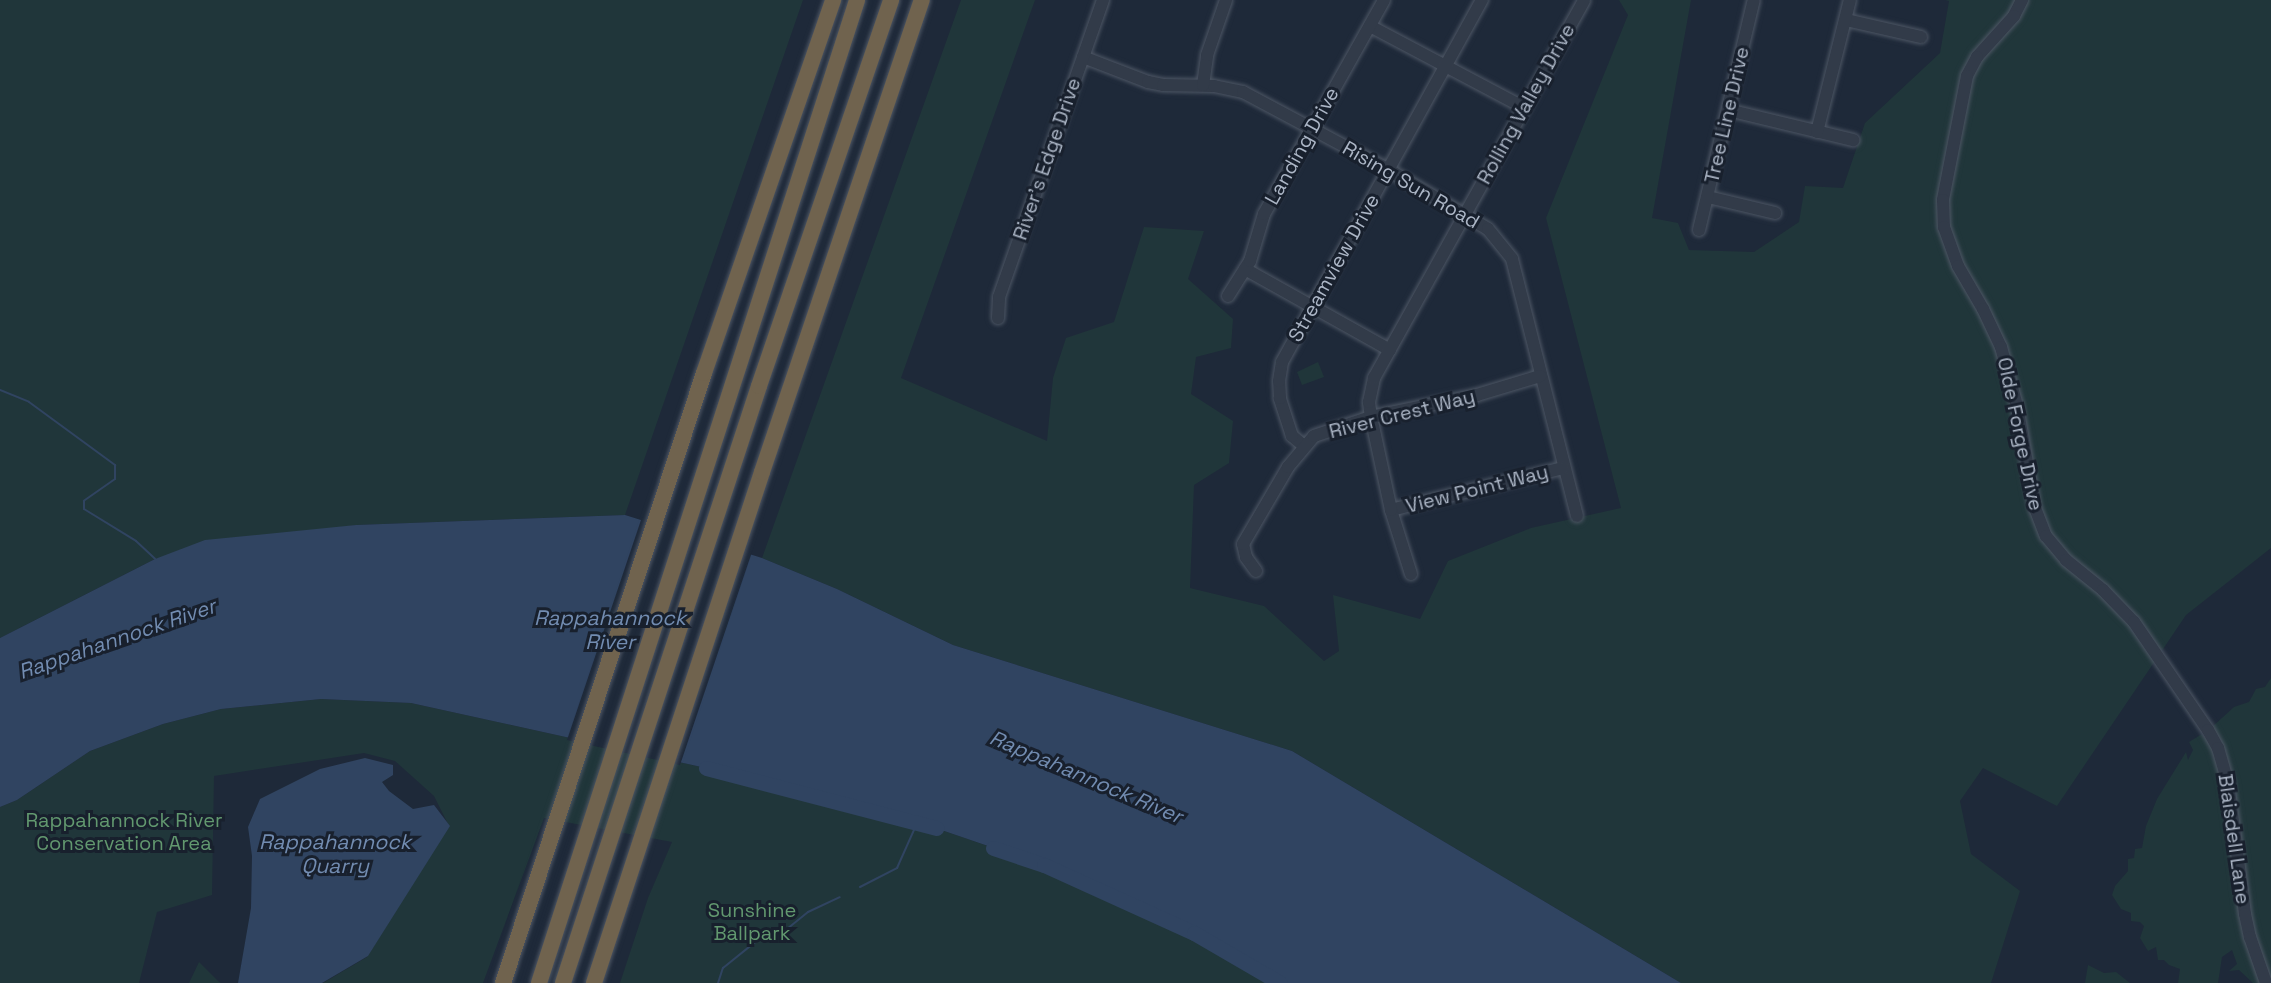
<!DOCTYPE html>
<html>
<head>
<meta charset="utf-8">
<style>
	body { margin:0 }
	#map { position:relative; width:2271px; height:983px; overflow:hidden; background:#1e2939; font-family:"Space Grotesk",sans-serif }
	div>[style] { position:absolute }
	.green>* { inset:0; background:#20363a }
	.water>* { inset:0; background:#304461 }
	.pier>* { inset:0; background:#1e2939 }
	.stream>* { height:2px; margin:-1px; padding:0 1px; transform-origin:1px; border-radius:1px; background:#304461 }
	.river>* { height:15px; margin:-7.5px; padding:0 7.5px; transform-origin:7.5px; border-radius:7.5px; background:#304461 }
	.roads { filter:drop-shadow(0 0 2px #4d5664) drop-shadow(0 0 2px #4d5664) }
	.minor>* { height:12px; margin:-6px; padding:0 6px; transform-origin:6px; border-radius:6px; background:#323b49 }
	.highway>* { height:16px; margin:-8px; padding:0 8px; transform-origin:8px; border-radius:8px; background:#70634e }
	span { translate:-50% -50%; white-space:nowrap; text-align:center; line-height:1.15; -webkit-text-stroke:6px #18202d; paint-order:stroke }
	.street-label { font-size:20px; color:#acb6c6 }
	.park-label { font-size:20px; color:#62986f }
	.water-label { font-size:21px; color:#728cb1; font-style:italic }
</style>
</head>
<body>
<div id="map">
	<div class="green">
		<i style="clip-path:polygon(0 0,803px 0,625px 515px,356px 525px,155px 559px,0 638px)"></i>
		<i style="clip-path:polygon(961px 0,1035px 0,901px 378px,1047px 441px,1053px 378px,1066px 338px,1114px 322px,1144px 227px,1204px 231px,1188px 279px,1233px 319px,1231px 348px,1196px 357px,1191px 394px,1233px 421px,1229px 463px,1194px 485px,1190px 588px,1264px 606px,1324px 661px,1339px 651px,1333px 595px,1420px 619px,1448px 561px,1531px 528px,1621px 508px,1546px 218px,1628px 15px,1619px 0,1691px 0,1652px 218px,1678px 223px,1689px 250px,1754px 252px,1799px 222px,1805px 186px,1843px 188px,1865px 123px,1940px 53px,1949px 1px,1945px 0,2271px 0,2271px 548px,2186px 615px,2057px 806px,1983px 768px,1960px 801px,1971px 854px,2020px 891px,1991px 983px,1681px 983px,1292px 751px,953px 645px,837px 589px,762px 558px)"></i>
		<i style="clip-path:polygon(1318px 362px,1324px 377px,1302px 385px,1297px 372px)"></i>
		<i style="clip-path:polygon(2271px 678px,2271px 983px,2257px 956px,2212px 727px,2234px 707px,2249px 702px,2256px 689px,2265px 687px)"></i>
		<i style="clip-path:polygon(321px 699px,411px 703px,706px 768px,918px 822px,1044px 865px,1194px 933px,1280px 983px,620px 983px,648px 898px,672px 842px,544px 818px,483px 983px,323px 983px,367px 957px,449px 826px,434px 796px,395px 761px,364px 753px,214px 776px,212px 895px,157px 912px,139px 983px,0 983px,0 807px,17px 800px,90px 751px,163px 724px,221px 709px)"></i>
		<i style="clip-path:polygon(2202px 734px,2207px 741px,2210px 740px,2222px 764px,2243px 911px,2265px 983px,2253px 983px,2239px 970px,2229px 971px,2237px 964px,2232px 950px,2222px 957px,2218px 983px,2178px 983px,2180px 969px,2169px 965px,2164px 960px,2158px 960px,2156px 947px,2148px 951px,2140px 938px,2144px 926px,2140px 922px,2131px 921px,2131px 913px,2121px 909px,2112px 895px,2115px 886px,2128px 871px,2128px 859px,2134px 858px,2135px 849px,2142px 848px,2146px 826px,2157px 799px,2186px 752px,2188px 760px,2193px 750px,2189px 742px)"></i>
		<i style="clip-path:polygon(199px 962px,218px 981px,221px 983px,189px 983px)"></i>
		<i style="clip-path:polygon(2088px 965px,2104px 973px,2116px 972px,2130px 983px,2085px 983px)"></i>
	</div>
	<div class="water">
		<i style="clip-path:polygon(625px 515px,762px 558px,837px 589px,953px 645px,1292px 751px,1681px 983px,1280px 983px,1194px 933px,1044px 865px,918px 822px,706px 768px,411px 703px,321px 699px,221px 709px,163px 724px,90px 751px,17px 800px,0 807px,0 638px,155px 559px,205px 540px,356px 525px)"></i>
		<i style="clip-path:polygon(365px 758px,393px 765px,393px 775px,382px 782px,389px 791px,413px 809px,434px 805px,450px 826px,368px 956px,322px 983px,238px 983px,251px 908px,252px 856px,248px 827px,260px 799px,320px 769px)"></i>
	</div>
	<div class="pier">
		<i style="clip-path:polygon(642px 517px,752px 552px,680px 765px,567px 740px)"></i>
	</div>
	<div class="stream">
		<i style="left:0;top:390px;width:31px;rotate:22deg"></i>
		<i style="left:29px;top:402px;width:107px;rotate:36.2deg"></i>
		<i style="left:115px;top:465px;width:14px;rotate:90deg"></i>
		<i style="left:115px;top:479px;width:38px;rotate:145deg"></i>
		<i style="left:84px;top:501px;width:8px;rotate:90deg"></i>
		<i style="left:84px;top:509px;width:61px;rotate:31.6deg"></i>
		<i style="left:136px;top:541px;width:26px;rotate:43deg"></i>
		<i style="left:860px;top:887px;width:42px;rotate:-27.2deg"></i>
		<i style="left:897px;top:868px;width:51px;rotate:-65.9deg"></i>
		<i style="left:718px;top:983px;width:16px;rotate:-72deg"></i>
		<i style="left:723px;top:968px;width:46px;rotate:-38.9deg"></i>
		<i style="left:759px;top:939px;width:30px;rotate:-20deg"></i>
		<i style="left:787px;top:929px;width:27px;rotate:-39deg"></i>
		<i style="left:808px;top:912px;width:35px;rotate:-25deg"></i>
	</div>
	<div class="river">
		<i style="left:706px;top:768px;width:238px;rotate:14.6deg"></i>
		<i style="left:993px;top:848px;width:54px;rotate:18.4deg"></i>
		<i style="left:1044px;top:865px;width:165px;rotate:24.4deg"></i>
		<i style="left:1194px;top:933px;width:99px;rotate:30.2deg"></i>
	</div>
	<div class="roads">
		<div class="minor">
			<i style="left:2022px;top:0;width:18px;rotate:117deg"></i>
			<i style="left:2014px;top:16px;width:55px;rotate:132.1deg"></i>
			<i style="left:1977px;top:57px;width:21px;rotate:118deg"></i>
			<i style="left:1967px;top:76px;width:126px;rotate:101deg"></i>
			<i style="left:1943px;top:200px;width:27px;rotate:88deg"></i>
			<i style="left:1944px;top:227px;width:41px;rotate:70.3deg"></i>
			<i style="left:1958px;top:266px;width:50px;rotate:59.8deg"></i>
			<i style="left:1983px;top:309px;width:42px;rotate:64.7deg"></i>
			<i style="left:2001px;top:347px;width:61px;rotate:74.8deg"></i>
			<i style="left:2017px;top:406px;width:104px;rotate:80deg"></i>
			<i style="left:2035px;top:508px;width:30px;rotate:69deg"></i>
			<i style="left:2046px;top:536px;width:31px;rotate:50deg"></i>
			<i style="left:2066px;top:560px;width:48px;rotate:39deg"></i>
			<i style="left:2103px;top:590px;width:45px;rotate:45.9deg"></i>
			<i style="left:2134px;top:622px;width:131px;rotate:55.6deg"></i>
			<i style="left:2208px;top:730px;width:21px;rotate:61deg"></i>
			<i style="left:2218px;top:748px;width:36px;rotate:74deg"></i>
			<i style="left:2228px;top:783px;width:132px;rotate:82.6deg"></i>
			<i style="left:2245px;top:914px;width:24px;rotate:78deg"></i>
			<i style="left:2250px;top:937px;width:49px;rotate:70.8deg"></i>
			<i style="left:1846px;top:20px;width:77px;rotate:12.8deg"></i>
			<i style="left:1370px;top:26px;width:175px;rotate:27.9deg"></i>
			<i style="left:1083px;top:57px;width:70px;rotate:21deg"></i>
			<i style="left:1148px;top:82px;width:15px;rotate:11deg"></i>
			<i style="left:1163px;top:85px;width:51px;rotate:1.1deg"></i>
			<i style="left:1214px;top:86px;width:30px;rotate:12deg"></i>
			<i style="left:1243px;top:92px;width:163px;rotate:28.1deg"></i>
			<i style="left:1387px;top:169px;width:117px;rotate:30.7deg"></i>
			<i style="left:1488px;top:229px;width:38px;rotate:51deg"></i>
			<i style="left:1512px;top:259px;width:265px;rotate:75.8deg"></i>
			<i style="left:1203px;top:85px;width:30px;rotate:-82deg"></i>
			<i style="left:1207px;top:55px;width:58px;rotate:-70.9deg"></i>
			<i style="left:1728px;top:110px;width:129px;rotate:13.5deg"></i>
			<i style="left:1817px;top:132px;width:136px;rotate:-76deg"></i>
			<i style="left:1708px;top:197px;width:69px;rotate:13.4deg"></i>
			<i style="left:1699px;top:230px;width:236px;rotate:-76.6deg"></i>
			<i style="left:1245px;top:269px;width:166px;rotate:29.2deg"></i>
			<i style="left:1228px;top:296px;width:41px;rotate:-57.8deg"></i>
			<i style="left:1250px;top:261px;width:49px;rotate:-73.4deg"></i>
			<i style="left:1264px;top:214px;width:245px;rotate:-60.7deg"></i>
			<i style="left:998px;top:318px;width:21px;rotate:-87deg"></i>
			<i style="left:999px;top:297px;width:315px;rotate:-70.7deg"></i>
			<i style="left:1304px;top:446px;width:16px;rotate:-140deg"></i>
			<i style="left:1292px;top:436px;width:40px;rotate:-108deg"></i>
			<i style="left:1280px;top:398px;width:17px;rotate:-93deg"></i>
			<i style="left:1279px;top:381px;width:19px;rotate:-81deg"></i>
			<i style="left:1282px;top:362px;width:414px;rotate:-61.1deg"></i>
			<i style="left:1391px;top:510px;width:177px;rotate:-13.7deg"></i>
			<i style="left:1256px;top:571px;width:17px;rotate:-126deg"></i>
			<i style="left:1246px;top:557px;width:13px;rotate:-103deg"></i>
			<i style="left:1243px;top:544px;width:89px;rotate:-59.7deg"></i>
			<i style="left:1288px;top:467px;width:40px;rotate:-50deg"></i>
			<i style="left:1314px;top:436px;width:60px;rotate:-18.4deg"></i>
			<i style="left:1371px;top:417px;width:108px;rotate:-11.7deg"></i>
			<i style="left:1477px;top:395px;width:66px;rotate:-16.8deg"></i>
			<i style="left:1411px;top:574px;width:67px;rotate:-107.4deg"></i>
			<i style="left:1391px;top:510px;width:95px;rotate:-102.1deg"></i>
			<i style="left:1371px;top:417px;width:15px;rotate:-98deg"></i>
			<i style="left:1369px;top:402px;width:25px;rotate:-78deg"></i>
			<i style="left:1374px;top:378px;width:432px;rotate:-60.9deg"></i>
		</div>
		<div class="highway">
			<i style="left:503px;top:983px;width:642px;rotate:-71.76deg"></i>
			<i style="left:704px;top:373px;width:395px;rotate:-70.9deg"></i>
			<i style="left:539px;top:983px;width:1033px;rotate:-72.07deg"></i>
			<i style="left:563px;top:983px;width:628px;rotate:-71.82deg"></i>
			<i style="left:759px;top:386px;width:408px;rotate:-71.1deg"></i>
			<i style="left:594px;top:983px;width:538px;rotate:-71.8deg"></i>
			<i style="left:762px;top:472px;width:498px;rotate:-71.3deg"></i>
		</div>
	</div>
	<div class="street-label">
		<span style="left:1526px;top:104px;rotate:-61deg">Rolling Valley Drive</span>
		<span style="left:1727px;top:115px;rotate:-77deg">Tree Line Drive</span>
		<span style="left:1302px;top:146px;rotate:-61deg">Landing Drive</span>
		<span style="left:1047px;top:159px;rotate:-71deg">River's Edge Drive</span>
		<span style="left:1411px;top:185px;rotate:30deg">Rising Sun Road</span>
		<span style="left:1334px;top:268px;rotate:-61deg">Streamview Drive</span>
		<span style="left:1402px;top:414px;rotate:-14deg">River Crest Way</span>
		<span style="left:2020px;top:434px;rotate:78deg">Olde Forge Drive</span>
		<span style="left:1477px;top:489px;rotate:-14deg">View Point Way</span>
		<span style="left:2234px;top:839px;rotate:82deg">Blaisdell Lane</span>
	</div>
	<div class="park-label">
		<span style="left:124px;top:832px">Rappahannock River<br>Conservation Area</span>
		<span style="left:752px;top:922px">Sunshine<br>Ballpark</span>
	</div>
	<div class="water-label">
		<span style="left:610px;top:630px">Rappahannock<br>River</span>
		<span style="left:117px;top:639px;rotate:-19deg">Rappahannock River</span>
		<span style="left:1086px;top:777px;rotate:23deg">Rappahannock River</span>
		<span style="left:335px;top:854px">Rappahannock<br>Quarry</span>
	</div>
</div>
</body>
</html>
